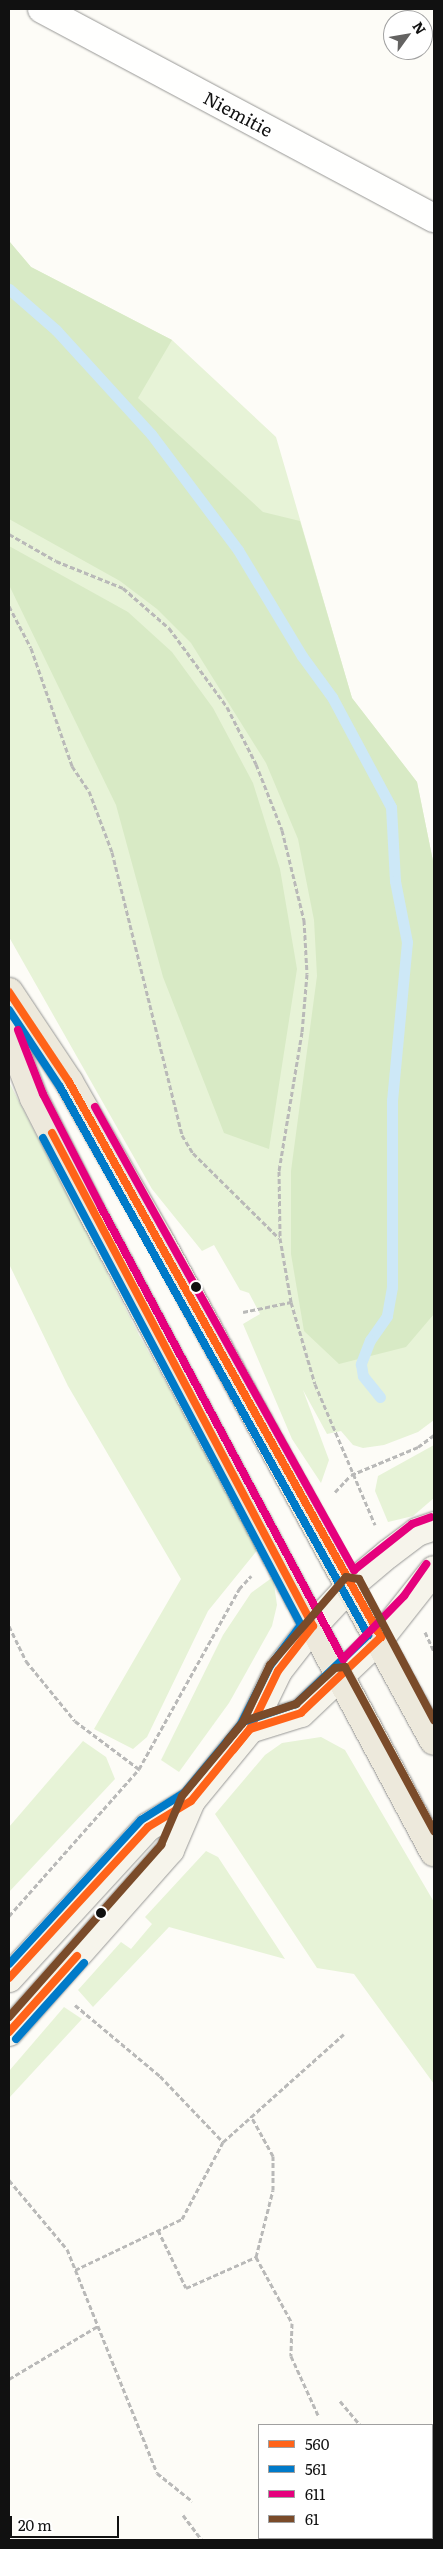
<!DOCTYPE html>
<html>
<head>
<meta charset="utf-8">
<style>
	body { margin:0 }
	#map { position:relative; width:443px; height:2549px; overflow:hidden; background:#fdfcf7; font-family:Literata,serif }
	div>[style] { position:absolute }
	.green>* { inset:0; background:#e7f3d7 }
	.forest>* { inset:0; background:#d8eac5 }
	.stream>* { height:11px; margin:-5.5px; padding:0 5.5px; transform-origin:5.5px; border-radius:5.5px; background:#cde8f7 }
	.path>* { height:3px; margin-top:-1.5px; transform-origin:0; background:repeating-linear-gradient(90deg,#b9b9b8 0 5px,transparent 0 7.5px) }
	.roads { filter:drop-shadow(0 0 1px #979795) drop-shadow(0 0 1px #979795) }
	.street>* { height:28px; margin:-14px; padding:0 14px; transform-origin:14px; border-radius:14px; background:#fffffe }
	.secondary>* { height:28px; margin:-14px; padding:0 14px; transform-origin:14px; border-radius:14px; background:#f6f4eb }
	.primary>* { height:28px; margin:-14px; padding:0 14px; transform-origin:14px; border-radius:14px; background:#ede9dc }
	.bus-1>* { height:8px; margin:-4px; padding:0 4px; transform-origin:4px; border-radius:4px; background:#ff6319 }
	.bus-2>* { height:8px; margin:-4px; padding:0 4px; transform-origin:4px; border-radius:4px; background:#007ac9 }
	.bus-3>* { height:8px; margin:-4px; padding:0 4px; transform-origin:4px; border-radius:4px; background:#e5007d }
	.bus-4>* { height:8px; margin:-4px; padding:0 4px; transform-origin:4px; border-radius:4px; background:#7a4b2a }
	.dots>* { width:14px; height:14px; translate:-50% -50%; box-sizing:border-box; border:2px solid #fff; border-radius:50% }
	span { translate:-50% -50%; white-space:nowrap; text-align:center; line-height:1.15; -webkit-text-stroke:5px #fff; paint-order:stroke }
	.street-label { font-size:18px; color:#111 }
	.frame { position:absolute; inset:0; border:10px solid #111; pointer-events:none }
	.legend { position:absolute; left:258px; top:2424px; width:175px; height:115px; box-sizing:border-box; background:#fff; border:1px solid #a0a0a0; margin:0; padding:6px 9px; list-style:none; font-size:15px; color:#111 }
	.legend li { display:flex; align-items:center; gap:10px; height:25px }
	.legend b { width:25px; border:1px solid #a0a0a0 }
	.north { position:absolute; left:383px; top:10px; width:50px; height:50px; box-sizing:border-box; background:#fff; border:1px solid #a0a0a0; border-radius:50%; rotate:58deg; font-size:14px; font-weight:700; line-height:20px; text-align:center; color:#111 }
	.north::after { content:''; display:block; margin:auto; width:18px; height:22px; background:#646362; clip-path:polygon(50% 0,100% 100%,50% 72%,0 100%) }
	.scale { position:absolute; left:10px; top:2516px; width:109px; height:22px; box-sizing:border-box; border:2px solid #111; border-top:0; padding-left:6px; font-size:15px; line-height:18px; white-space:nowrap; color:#111; -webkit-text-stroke:4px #fff; paint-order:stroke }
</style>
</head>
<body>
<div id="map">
	<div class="green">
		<i style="clip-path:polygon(9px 241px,31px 267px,172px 340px,276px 437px,352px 698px,417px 782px,434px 866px,434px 1420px,418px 1432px,384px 1445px,363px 1448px,353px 1445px,341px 1431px,327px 1434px,303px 1390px,329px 1460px,321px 1483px,292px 1439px,243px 1324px,260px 1314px,249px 1293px,240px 1290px,214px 1245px,202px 1251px,152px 1189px,9px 937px)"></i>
		<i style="clip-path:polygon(9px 1082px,139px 1335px,259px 1548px,208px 1611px,147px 1737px,133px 1749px,94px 1729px,181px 1579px,68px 1386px,9px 1264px)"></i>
		<i style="clip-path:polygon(434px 1445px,434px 1498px,413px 1516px,388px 1522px,375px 1491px,378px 1476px)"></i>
		<i style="clip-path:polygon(273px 1577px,277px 1605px,272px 1626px,229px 1703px,179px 1772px,161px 1760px,223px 1635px,251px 1593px)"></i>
		<i style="clip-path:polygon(321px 1737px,345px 1750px,434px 1902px,434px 2084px,354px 1974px,317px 1968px,215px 1814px,265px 1755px,282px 1743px)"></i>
		<i style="clip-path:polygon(83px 1741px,106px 1757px,115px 1779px,9px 1892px,9px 1827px)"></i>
		<i style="clip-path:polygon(206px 1851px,218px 1857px,285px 1959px,169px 1927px,93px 2007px,78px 1990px,121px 1942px,131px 1949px,152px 1924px,145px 1917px)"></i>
		<i style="clip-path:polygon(64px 2007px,82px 2019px,9px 2098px,9px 2071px)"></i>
	</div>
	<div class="forest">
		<i style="clip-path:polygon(9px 241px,31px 267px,172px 340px,138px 398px,263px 512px,300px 521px,352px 698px,417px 782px,434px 866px,434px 1314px,406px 1347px,339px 1364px,304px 1331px,291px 1254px,291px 1171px,317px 976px,314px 920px,298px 839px,266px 763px,191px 643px,157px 609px,120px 581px,9px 519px)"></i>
		<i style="clip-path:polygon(9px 546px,128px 612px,172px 652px,213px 708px,253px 783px,280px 869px,297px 969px,269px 1149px,224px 1133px,163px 977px,116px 805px,9px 585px)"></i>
	</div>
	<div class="stream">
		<i style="left:9px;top:289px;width:62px;rotate:41.1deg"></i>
		<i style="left:56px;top:330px;width:141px;rotate:47.6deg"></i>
		<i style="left:151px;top:434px;width:145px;rotate:53.1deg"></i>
		<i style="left:238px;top:550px;width:124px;rotate:58.9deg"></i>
		<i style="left:302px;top:656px;width:51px;rotate:53.8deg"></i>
		<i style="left:332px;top:697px;width:125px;rotate:61.8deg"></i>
		<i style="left:391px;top:807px;width:74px;rotate:86.9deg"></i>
		<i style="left:395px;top:881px;width:62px;rotate:78.9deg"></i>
		<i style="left:407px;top:942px;width:159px;rotate:95.4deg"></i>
		<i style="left:392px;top:1100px;width:187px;rotate:90deg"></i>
		<i style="left:392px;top:1287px;width:29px;rotate:100deg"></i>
		<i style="left:387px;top:1316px;width:29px;rotate:125deg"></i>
		<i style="left:370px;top:1340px;width:26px;rotate:111deg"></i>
		<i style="left:361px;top:1364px;width:12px;rotate:81deg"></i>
		<i style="left:363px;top:1376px;width:27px;rotate:51deg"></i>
	</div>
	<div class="path">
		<i style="left:9px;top:534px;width:54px;rotate:29.9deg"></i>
		<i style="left:56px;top:561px;width:72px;rotate:21.9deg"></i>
		<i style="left:123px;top:588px;width:61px;rotate:41deg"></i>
		<i style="left:169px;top:628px;width:98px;rotate:53.7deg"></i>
		<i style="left:227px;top:707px;width:64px;rotate:63deg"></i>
		<i style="left:256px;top:764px;width:71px;rotate:68.5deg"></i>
		<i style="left:282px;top:830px;width:93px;rotate:76.3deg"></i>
		<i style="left:304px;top:920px;width:54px;rotate:86.8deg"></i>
		<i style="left:307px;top:974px;width:58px;rotate:94.9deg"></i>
		<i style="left:302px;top:1032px;width:141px;rotate:99.4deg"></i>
		<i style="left:279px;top:1171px;width:67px;rotate:89.1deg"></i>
		<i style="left:280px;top:1238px;width:65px;rotate:80.2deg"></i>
		<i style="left:291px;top:1302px;width:85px;rotate:73.7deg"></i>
		<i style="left:315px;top:1384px;width:153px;rotate:66.9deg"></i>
		<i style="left:9px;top:606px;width:47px;rotate:62.4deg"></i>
		<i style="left:31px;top:648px;width:125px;rotate:70.8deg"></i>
		<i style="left:72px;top:766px;width:30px;rotate:56deg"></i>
		<i style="left:89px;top:791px;width:65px;rotate:69.3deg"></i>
		<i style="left:112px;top:852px;width:292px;rotate:76.1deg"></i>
		<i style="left:182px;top:1135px;width:21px;rotate:59deg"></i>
		<i style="left:193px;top:1153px;width:121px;rotate:44.7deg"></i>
		<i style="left:243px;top:1312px;width:49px;rotate:-11.8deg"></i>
		<i style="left:335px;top:1492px;width:23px;rotate:-47deg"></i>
		<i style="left:351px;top:1475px;width:73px;rotate:-22.7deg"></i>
		<i style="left:418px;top:1447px;width:20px;rotate:-37deg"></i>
		<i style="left:9px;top:1626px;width:39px;rotate:64deg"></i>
		<i style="left:26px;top:1661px;width:77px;rotate:50.8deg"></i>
		<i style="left:75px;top:1721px;width:80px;rotate:36.9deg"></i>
		<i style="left:425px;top:1632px;width:21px;rotate:65deg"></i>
		<i style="left:9px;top:1916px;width:196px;rotate:-48.5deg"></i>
		<i style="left:139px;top:1769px;width:206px;rotate:-60.9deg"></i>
		<i style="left:239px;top:1589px;width:18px;rotate:-47deg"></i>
		<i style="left:75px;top:2005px;width:111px;rotate:39.9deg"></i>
		<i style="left:160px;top:2076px;width:91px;rotate:46.3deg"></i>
		<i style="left:9px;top:2180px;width:90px;rotate:50deg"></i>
		<i style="left:67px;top:2249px;width:241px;rotate:68.1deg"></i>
		<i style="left:157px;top:2473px;width:45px;rotate:38.7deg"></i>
		<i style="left:158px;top:2230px;width:64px;rotate:64.2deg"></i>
		<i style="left:186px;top:2288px;width:77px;rotate:-23.9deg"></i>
		<i style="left:256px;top:2257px;width:69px;rotate:-75.8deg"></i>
		<i style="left:273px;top:2190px;width:34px;rotate:-90deg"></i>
		<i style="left:273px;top:2156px;width:46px;rotate:-118.8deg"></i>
		<i style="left:256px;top:2257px;width:75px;rotate:61.4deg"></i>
		<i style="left:292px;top:2323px;width:33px;rotate:92deg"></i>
		<i style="left:291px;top:2356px;width:65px;rotate:65.4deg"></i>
		<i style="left:75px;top:2270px;width:119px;rotate:-25.5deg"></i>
		<i style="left:182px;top:2219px;width:87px;rotate:-62deg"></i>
		<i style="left:223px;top:2142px;width:162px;rotate:-41.8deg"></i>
		<i style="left:9px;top:2379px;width:104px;rotate:-30.8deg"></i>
		<i style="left:340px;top:2401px;width:31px;rotate:50deg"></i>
		<i style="left:432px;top:2481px;width:2px;rotate:27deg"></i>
		<i style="left:432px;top:2511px;width:15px;rotate:-82deg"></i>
		<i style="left:183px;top:2515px;width:31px;rotate:53deg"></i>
		<i style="left:427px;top:2540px;width:2px;rotate:-90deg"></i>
	</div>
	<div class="roads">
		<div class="street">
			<i style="left:42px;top:9px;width:444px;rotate:28.1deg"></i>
		</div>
		<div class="secondary">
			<i style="left:250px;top:1729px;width:53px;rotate:-17.4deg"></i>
			<i style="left:301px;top:1713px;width:110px;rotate:-43.5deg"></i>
			<i style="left:381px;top:1637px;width:85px;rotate:-51.7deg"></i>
			<i style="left:9px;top:1978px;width:205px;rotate:-47.4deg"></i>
			<i style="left:148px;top:1827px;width:50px;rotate:-31.2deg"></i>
			<i style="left:9px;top:2032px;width:243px;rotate:-48.5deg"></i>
			<i style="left:170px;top:1850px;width:53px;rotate:-66.8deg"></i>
			<i style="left:191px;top:1801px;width:93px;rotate:-50.7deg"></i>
			<i style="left:250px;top:1729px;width:64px;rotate:-64.2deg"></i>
			<i style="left:278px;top:1671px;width:57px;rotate:-52.1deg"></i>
			<i style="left:313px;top:1626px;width:56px;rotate:-47.2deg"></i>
			<i style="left:351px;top:1585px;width:48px;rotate:-40deg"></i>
			<i style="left:388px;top:1554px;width:36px;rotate:-37deg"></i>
			<i style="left:417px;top:1532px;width:18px;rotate:-19deg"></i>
		</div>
		<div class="primary">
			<i style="left:9px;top:992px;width:108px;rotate:56.3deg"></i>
			<i style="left:69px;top:1082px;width:181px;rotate:60.2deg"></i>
			<i style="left:159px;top:1239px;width:572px;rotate:61.29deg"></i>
			<i style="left:9px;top:1034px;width:69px;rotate:68.7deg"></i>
			<i style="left:34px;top:1098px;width:128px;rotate:63deg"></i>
			<i style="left:92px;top:1212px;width:726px;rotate:61.88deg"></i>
		</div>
	</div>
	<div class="bus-1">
		<i style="left:9px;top:992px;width:108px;rotate:56.3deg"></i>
		<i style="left:69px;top:1082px;width:637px;rotate:60.66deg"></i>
		<i style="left:381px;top:1637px;width:110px;rotate:136.5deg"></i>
		<i style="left:301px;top:1713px;width:53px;rotate:162.6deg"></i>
		<i style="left:250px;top:1729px;width:93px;rotate:129.3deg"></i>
		<i style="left:191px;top:1801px;width:50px;rotate:148.8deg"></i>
		<i style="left:148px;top:1827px;width:205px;rotate:132.6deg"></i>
		<i style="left:52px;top:1133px;width:558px;rotate:62.1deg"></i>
		<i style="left:313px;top:1626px;width:57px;rotate:127.9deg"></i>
		<i style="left:278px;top:1671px;width:64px;rotate:115.8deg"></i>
		<i style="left:250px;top:1729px;width:27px;rotate:129deg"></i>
		<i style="left:9px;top:2032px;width:102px;rotate:-48.2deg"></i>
	</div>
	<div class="bus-2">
		<i style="left:9px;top:1010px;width:92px;rotate:56.5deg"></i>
		<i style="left:60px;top:1087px;width:629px;rotate:60.66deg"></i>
		<i style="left:368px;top:1635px;width:100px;rotate:136.2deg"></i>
		<i style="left:296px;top:1704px;width:56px;rotate:161.2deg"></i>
		<i style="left:243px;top:1722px;width:92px;rotate:129.7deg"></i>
		<i style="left:184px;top:1793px;width:51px;rotate:147.9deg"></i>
		<i style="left:141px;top:1820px;width:195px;rotate:132.5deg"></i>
		<i style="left:43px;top:1138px;width:551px;rotate:62.09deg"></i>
		<i style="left:301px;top:1625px;width:51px;rotate:127.1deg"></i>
		<i style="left:270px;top:1666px;width:65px;rotate:116.6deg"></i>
		<i style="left:241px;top:1724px;width:26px;rotate:129deg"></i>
		<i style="left:16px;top:2039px;width:102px;rotate:-48.2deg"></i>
	</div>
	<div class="bus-3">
		<i style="left:18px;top:1030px;width:69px;rotate:68.7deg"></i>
		<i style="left:43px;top:1094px;width:127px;rotate:62.8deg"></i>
		<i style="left:101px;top:1207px;width:513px;rotate:61.84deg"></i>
		<i style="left:343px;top:1659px;width:88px;rotate:-45.9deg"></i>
		<i style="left:404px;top:1596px;width:39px;rotate:-55deg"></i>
		<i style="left:95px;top:1107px;width:531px;rotate:60.78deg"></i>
		<i style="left:354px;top:1570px;width:74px;rotate:-38.4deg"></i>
		<i style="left:412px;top:1524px;width:20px;rotate:-20deg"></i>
	</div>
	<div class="bus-4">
		<i style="left:228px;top:1740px;width:25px;rotate:-50deg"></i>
		<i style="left:244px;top:1721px;width:55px;rotate:-18.1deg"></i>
		<i style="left:296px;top:1704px;width:53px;rotate:-42.7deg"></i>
		<i style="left:335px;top:1668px;width:10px;rotate:-6deg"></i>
		<i style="left:345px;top:1667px;width:187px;rotate:61.5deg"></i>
		<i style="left:9px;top:2017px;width:230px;rotate:-48.5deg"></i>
		<i style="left:161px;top:1845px;width:53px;rotate:-66.8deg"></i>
		<i style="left:182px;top:1796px;width:94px;rotate:-50.2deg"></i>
		<i style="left:242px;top:1724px;width:65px;rotate:-64.6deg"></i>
		<i style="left:270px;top:1665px;width:116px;rotate:-49.2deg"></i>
		<i style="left:346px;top:1577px;width:13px;rotate:9deg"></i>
		<i style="left:359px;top:1579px;width:160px;rotate:62deg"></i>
	</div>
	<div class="dots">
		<i style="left:196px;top:1287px;background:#111"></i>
		<i style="left:101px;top:1913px;background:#111"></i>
	</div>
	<div class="street-label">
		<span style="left:238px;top:114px;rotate:28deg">Niemitie</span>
	</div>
	<div class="frame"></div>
	<ul class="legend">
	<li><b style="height:6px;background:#ff6319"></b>560</li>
	<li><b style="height:6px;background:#007ac9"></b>561</li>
	<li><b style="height:6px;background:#e5007d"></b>611</li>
	<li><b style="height:6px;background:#7a4b2a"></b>61</li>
	</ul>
	<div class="north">N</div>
	<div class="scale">20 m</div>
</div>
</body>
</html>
